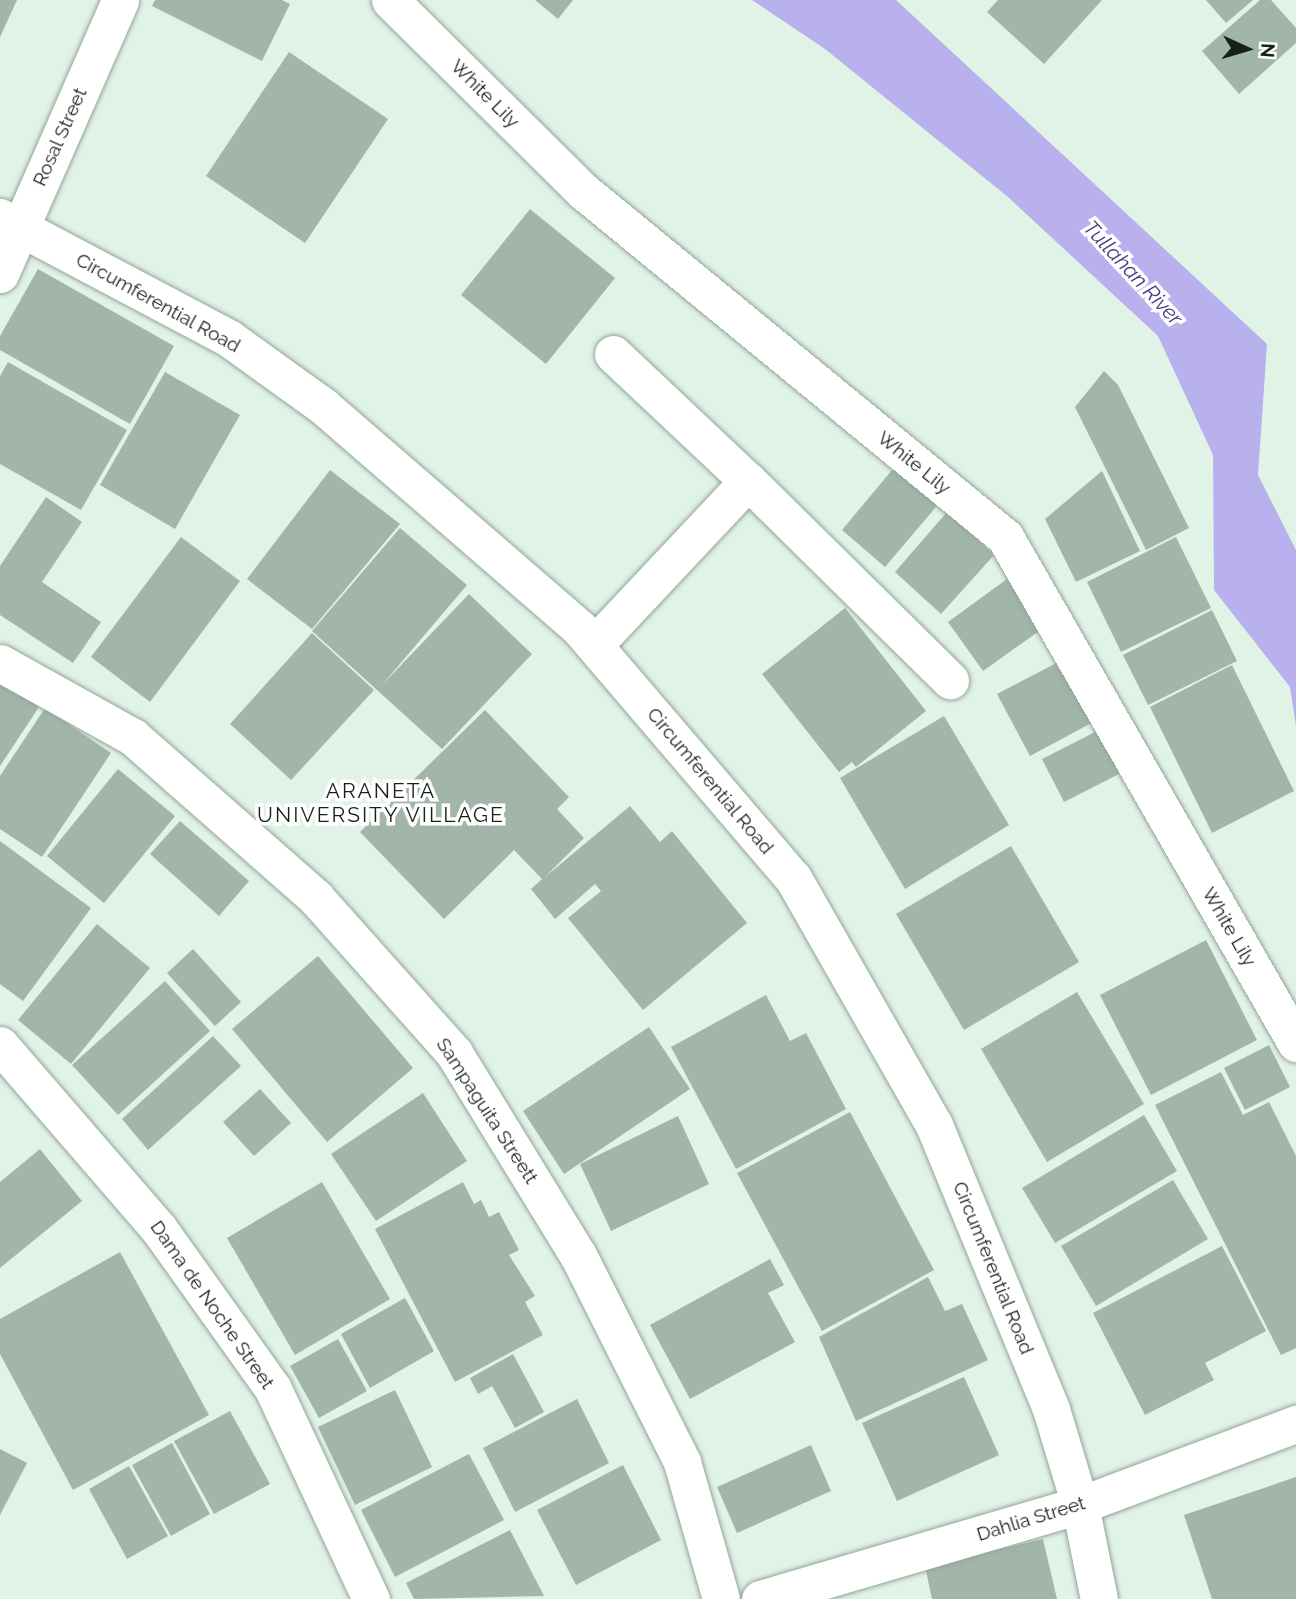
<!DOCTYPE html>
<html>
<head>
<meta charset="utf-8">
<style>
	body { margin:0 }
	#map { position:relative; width:1296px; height:1599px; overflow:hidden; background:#e0f3e6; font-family:Raleway,sans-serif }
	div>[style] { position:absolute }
	.water>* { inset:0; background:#b9b1ed }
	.building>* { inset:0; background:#a2b5a9 }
	.roads { filter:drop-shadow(0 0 2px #92a599) drop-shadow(0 0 2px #92a599) }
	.minor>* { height:37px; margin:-18.5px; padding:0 18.5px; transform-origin:18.5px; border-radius:18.5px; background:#fff }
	span { translate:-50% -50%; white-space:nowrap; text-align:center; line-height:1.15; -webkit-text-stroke:7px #fff; paint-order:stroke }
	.street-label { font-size:19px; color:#19201c }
	.water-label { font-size:21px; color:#4a3a82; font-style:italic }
	.neighbourhood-label { font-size:21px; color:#19201c; letter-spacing:2px }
	.north { position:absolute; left:1212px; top:14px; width:70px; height:70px; -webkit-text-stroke:5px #fff; paint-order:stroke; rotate:94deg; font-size:19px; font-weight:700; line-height:28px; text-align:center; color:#19201c }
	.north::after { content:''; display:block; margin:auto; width:24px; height:32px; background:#19201c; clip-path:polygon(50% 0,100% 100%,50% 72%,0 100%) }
</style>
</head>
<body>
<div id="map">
	<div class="water">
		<i style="clip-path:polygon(752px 0,896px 0,1267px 344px,1258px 475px,1296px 550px,1296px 726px,1290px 687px,1214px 590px,1213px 455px,1158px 336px,1008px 197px,825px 49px)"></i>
	</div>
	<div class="building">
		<i style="clip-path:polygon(0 0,17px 0,0 37px)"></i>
		<i style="clip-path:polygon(155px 0,282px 0,290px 4px,262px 61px,152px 6px)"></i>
		<i style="clip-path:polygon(535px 0,573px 0,558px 19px)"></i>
		<i style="clip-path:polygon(998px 0,1102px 0,1044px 64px,987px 12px)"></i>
		<i style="clip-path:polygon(1206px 0,1253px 0,1226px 23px)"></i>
		<i style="clip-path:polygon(1260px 0,1271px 0,1296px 28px,1296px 43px,1239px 94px,1202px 51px)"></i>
		<i style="clip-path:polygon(289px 52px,388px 119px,305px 243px,206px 176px)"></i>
		<i style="clip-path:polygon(530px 209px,615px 278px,546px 364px,461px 295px)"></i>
		<i style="clip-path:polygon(38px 269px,174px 346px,130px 424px,0 350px,0 336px)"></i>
		<i style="clip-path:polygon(8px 362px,127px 430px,81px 510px,0 464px,0 376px)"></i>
		<i style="clip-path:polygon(1104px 371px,1118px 385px,1189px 528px,1146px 550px,1075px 407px)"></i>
		<i style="clip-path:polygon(165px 372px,240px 415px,175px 529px,100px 485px)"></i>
		<i style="clip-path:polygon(897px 464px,941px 501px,885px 567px,842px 530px)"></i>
		<i style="clip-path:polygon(330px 470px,400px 524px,312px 629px,247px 579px)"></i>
		<i style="clip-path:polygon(1102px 471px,1140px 551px,1076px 582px,1045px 519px)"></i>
		<i style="clip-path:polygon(46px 497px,82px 522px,42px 582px,101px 622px,73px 663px,0 615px,0 566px)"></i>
		<i style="clip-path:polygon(947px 512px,994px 555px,941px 614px,895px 572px)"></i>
		<i style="clip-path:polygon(400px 528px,467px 585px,382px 685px,469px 594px,532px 654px,442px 749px,312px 631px)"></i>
		<i style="clip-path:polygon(181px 537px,240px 581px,150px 702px,91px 657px)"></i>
		<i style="clip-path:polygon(1176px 537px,1211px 608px,1121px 652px,1087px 582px)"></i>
		<i style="clip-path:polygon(1007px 579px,1042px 629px,983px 671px,948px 622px)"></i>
		<i style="clip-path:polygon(845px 608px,926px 711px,856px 767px,852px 762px,839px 772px,762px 674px)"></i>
		<i style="clip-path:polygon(1212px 610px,1237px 661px,1148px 705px,1123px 655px)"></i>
		<i style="clip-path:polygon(312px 633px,374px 690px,291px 780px,230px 724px)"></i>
		<i style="clip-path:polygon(1068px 657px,1099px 719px,1030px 756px,997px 694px)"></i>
		<i style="clip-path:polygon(1232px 665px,1294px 791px,1212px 833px,1150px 707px)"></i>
		<i style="clip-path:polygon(0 680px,39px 707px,0 766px)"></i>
		<i style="clip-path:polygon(45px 708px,111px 753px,42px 857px,0 829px,0 776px)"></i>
		<i style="clip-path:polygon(485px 710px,569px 797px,557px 809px,584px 838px,545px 877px,630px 806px,660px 842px,672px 831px,747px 923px,643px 1010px,568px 918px,601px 891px,595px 884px,555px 919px,531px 889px,542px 879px,514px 850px,444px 919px,360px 832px)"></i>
		<i style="clip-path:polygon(944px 716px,1009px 825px,905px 889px,840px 778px)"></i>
		<i style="clip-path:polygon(1103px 728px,1125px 771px,1064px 802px,1042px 759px)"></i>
		<i style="clip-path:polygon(118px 769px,175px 816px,104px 903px,47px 856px)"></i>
		<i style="clip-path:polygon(180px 821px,249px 881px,219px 916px,150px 854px)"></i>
		<i style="clip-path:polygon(0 841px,91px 908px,23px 1001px,0 984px)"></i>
		<i style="clip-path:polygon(1011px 846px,1079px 962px,964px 1030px,896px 914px)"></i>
		<i style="clip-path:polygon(97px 924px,150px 968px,71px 1064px,18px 1020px)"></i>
		<i style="clip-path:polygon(1206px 940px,1257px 1040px,1151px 1095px,1100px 995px)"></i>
		<i style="clip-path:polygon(193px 949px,241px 1002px,215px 1026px,167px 973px)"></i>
		<i style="clip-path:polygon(318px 956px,413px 1068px,327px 1142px,232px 1029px)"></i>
		<i style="clip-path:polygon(165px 981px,210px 1031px,118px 1115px,72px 1065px)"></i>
		<i style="clip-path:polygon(1077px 992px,1144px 1104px,1047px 1162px,981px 1049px)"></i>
		<i style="clip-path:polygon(766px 995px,790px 1041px,806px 1033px,846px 1109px,736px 1169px,671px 1047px)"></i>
		<i style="clip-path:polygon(649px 1027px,690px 1089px,564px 1174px,523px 1111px)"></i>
		<i style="clip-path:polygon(213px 1036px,241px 1066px,148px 1150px,122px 1119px)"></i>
		<i style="clip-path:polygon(1269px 1045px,1290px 1087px,1245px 1110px,1224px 1068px)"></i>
		<i style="clip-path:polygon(1221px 1072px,1243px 1115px,1269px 1102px,1296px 1156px,1296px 1348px,1281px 1355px,1155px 1105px)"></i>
		<i style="clip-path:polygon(260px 1089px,291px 1123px,254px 1156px,223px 1122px)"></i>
		<i style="clip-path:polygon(423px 1093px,467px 1161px,376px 1221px,331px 1154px)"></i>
		<i style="clip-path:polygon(850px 1112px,934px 1270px,822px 1331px,737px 1173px)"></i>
		<i style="clip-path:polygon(1144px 1115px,1177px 1171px,1055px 1243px,1022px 1188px)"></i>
		<i style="clip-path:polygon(678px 1116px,709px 1184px,611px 1231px,580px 1164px)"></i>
		<i style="clip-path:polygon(40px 1149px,82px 1201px,0 1268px,0 1182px)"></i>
		<i style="clip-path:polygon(1173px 1180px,1208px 1239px,1096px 1306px,1061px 1246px)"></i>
		<i style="clip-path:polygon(322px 1182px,390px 1299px,295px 1355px,227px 1238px)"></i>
		<i style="clip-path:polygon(463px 1182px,474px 1204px,481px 1200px,489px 1217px,499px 1212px,519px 1250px,509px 1255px,535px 1296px,525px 1302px,543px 1335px,455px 1382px,375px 1229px)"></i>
		<i style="clip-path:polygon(1222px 1246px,1266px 1331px,1205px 1363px,1214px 1380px,1145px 1415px,1093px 1313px)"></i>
		<i style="clip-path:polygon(120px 1252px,209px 1415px,73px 1490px,0 1354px,0 1319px)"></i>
		<i style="clip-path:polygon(770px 1259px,784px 1285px,768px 1293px,795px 1342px,690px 1399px,650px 1325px)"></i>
		<i style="clip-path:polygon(928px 1277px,945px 1311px,962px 1304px,988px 1360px,856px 1421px,819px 1337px)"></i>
		<i style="clip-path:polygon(405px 1298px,434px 1351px,370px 1388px,341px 1334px)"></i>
		<i style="clip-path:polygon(338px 1339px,367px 1391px,319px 1418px,290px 1366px)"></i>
		<i style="clip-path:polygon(513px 1354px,544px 1412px,515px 1428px,492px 1386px,478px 1394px,470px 1378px)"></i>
		<i style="clip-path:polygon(964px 1377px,999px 1455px,897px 1501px,862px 1423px)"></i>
		<i style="clip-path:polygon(395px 1390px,432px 1467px,355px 1505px,318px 1427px)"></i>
		<i style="clip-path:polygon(577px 1399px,609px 1463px,515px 1512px,483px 1448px)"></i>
		<i style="clip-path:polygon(230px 1411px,270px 1484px,214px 1514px,174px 1441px)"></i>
		<i style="clip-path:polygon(172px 1443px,210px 1514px,171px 1536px,132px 1465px)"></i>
		<i style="clip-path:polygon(811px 1445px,831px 1491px,737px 1533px,717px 1487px)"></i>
		<i style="clip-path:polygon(0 1449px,27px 1463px,0 1515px)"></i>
		<i style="clip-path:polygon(469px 1454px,504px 1520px,395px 1577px,361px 1510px)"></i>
		<i style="clip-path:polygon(623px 1465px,661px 1540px,576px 1585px,537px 1510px)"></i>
		<i style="clip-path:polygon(129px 1466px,168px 1536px,127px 1559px,89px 1489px)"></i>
		<i style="clip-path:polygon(1296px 1477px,1296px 1599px,1212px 1599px,1184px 1515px)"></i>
		<i style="clip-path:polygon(510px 1530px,544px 1596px,414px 1599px,406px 1583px)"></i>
		<i style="clip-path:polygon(1043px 1539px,1057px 1599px,932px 1599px,925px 1566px)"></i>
	</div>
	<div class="roads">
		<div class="minor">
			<i style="left:390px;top:0;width:272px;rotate:44.7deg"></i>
			<i style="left:583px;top:191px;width:546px;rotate:39.35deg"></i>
			<i style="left:1005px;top:537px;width:584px;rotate:60.1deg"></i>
			<i style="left:0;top:217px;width:260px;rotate:27.9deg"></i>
			<i style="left:230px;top:339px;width:115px;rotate:35.8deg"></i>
			<i style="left:323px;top:406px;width:340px;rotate:40.9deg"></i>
			<i style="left:580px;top:629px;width:328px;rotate:49.5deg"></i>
			<i style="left:793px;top:878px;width:284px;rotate:60.3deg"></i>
			<i style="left:934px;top:1125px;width:307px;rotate:67.6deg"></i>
			<i style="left:1051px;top:1409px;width:100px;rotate:73.2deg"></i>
			<i style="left:1080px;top:1505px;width:96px;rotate:78.6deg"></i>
			<i style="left:0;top:274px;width:299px;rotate:-66.3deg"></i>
			<i style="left:613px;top:354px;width:185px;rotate:43.3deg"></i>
			<i style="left:594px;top:645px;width:225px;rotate:-46.8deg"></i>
			<i style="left:748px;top:481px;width:284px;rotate:44.6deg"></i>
			<i style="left:0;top:663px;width:152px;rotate:29.1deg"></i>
			<i style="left:133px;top:737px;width:244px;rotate:41.3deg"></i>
			<i style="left:316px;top:898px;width:208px;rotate:48.3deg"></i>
			<i style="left:454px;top:1053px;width:237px;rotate:58.5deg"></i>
			<i style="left:578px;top:1255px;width:232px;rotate:63.3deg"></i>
			<i style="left:682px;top:1462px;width:142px;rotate:74.1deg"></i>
			<i style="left:0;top:1045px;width:243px;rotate:49.2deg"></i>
			<i style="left:159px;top:1229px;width:196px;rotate:54.5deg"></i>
			<i style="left:273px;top:1389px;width:232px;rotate:65deg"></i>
			<i style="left:760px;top:1599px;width:334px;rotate:-16.4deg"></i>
			<i style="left:1080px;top:1505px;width:231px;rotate:-20.6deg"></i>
		</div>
	</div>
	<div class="street-label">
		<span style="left:485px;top:94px;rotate:45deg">White Lily</span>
		<span style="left:60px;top:137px;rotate:-66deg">Rosal Street</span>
		<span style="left:158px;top:303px;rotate:29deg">Circumferential Road</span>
		<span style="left:914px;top:463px;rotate:39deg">White Lily</span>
		<span style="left:710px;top:781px;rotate:50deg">Circumferential Road</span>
		<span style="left:1229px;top:927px;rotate:60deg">White Lily</span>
		<span style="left:487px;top:1111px;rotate:57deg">Sampaguita Streett</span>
		<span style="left:993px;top:1268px;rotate:68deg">Circumferential Road</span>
		<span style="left:212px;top:1305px;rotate:55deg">Dama de Noche Street</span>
		<span style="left:1031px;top:1519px;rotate:-17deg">Dahlia Street</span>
	</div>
	<div class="water-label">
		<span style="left:1133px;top:273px;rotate:47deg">Tullahan River</span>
	</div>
	<div class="neighbourhood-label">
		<span style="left:381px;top:803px">ARANETA<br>UNIVERSITY VILLAGE</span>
	</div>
	<div class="north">N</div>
</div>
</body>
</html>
